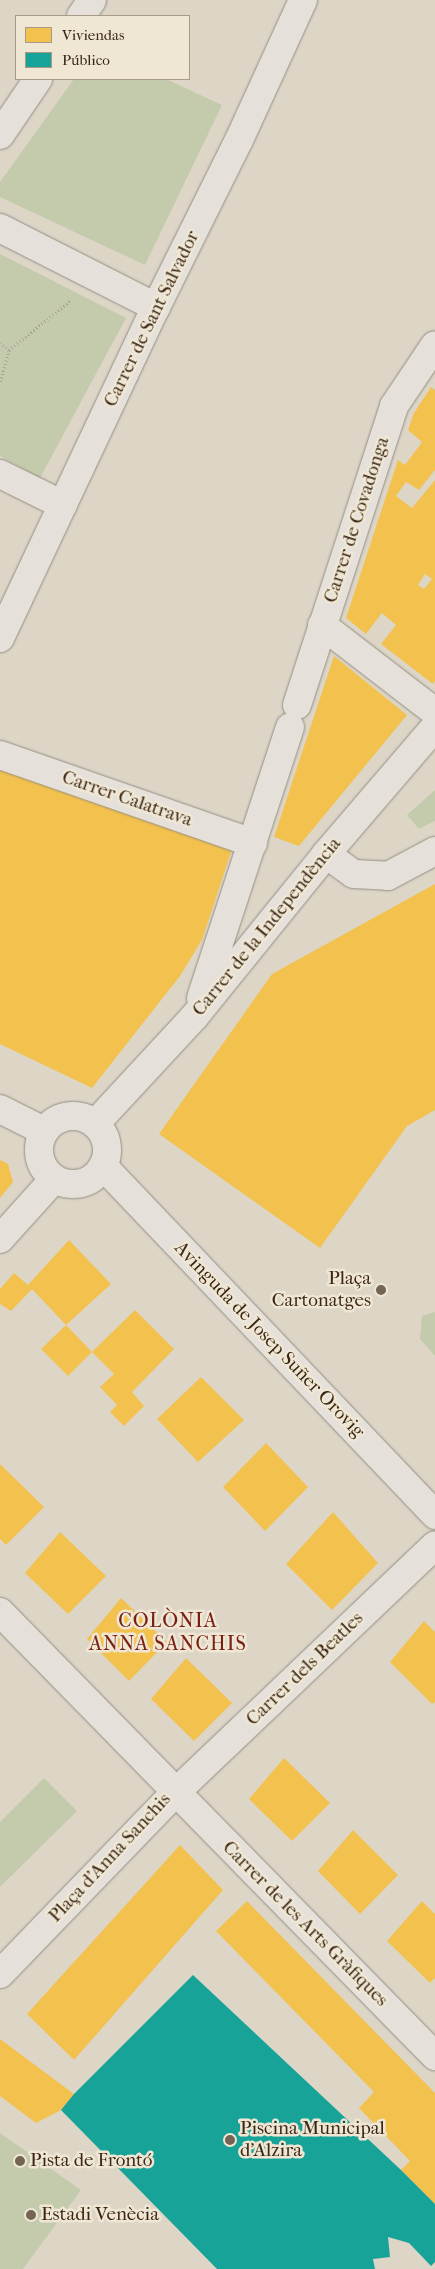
<!DOCTYPE html>
<html>
<head>
<meta charset="utf-8">
<style>
	body { margin:0 }
	#map { position:relative; width:435px; height:2269px; overflow:hidden; background:#ddd6c7; font-family:"IM FELL French Canon",serif }
	div>[style] { position:absolute }
	.green>* { inset:0; background:#c4caac }
	.homes>* { inset:0; background:#f2c14e }
	.public>* { inset:0; background:#17a398 }
	.path>* { height:3px; margin-top:-1.5px; transform-origin:0; background:repeating-linear-gradient(90deg,#a7a19a 0 1px,transparent 0 3.5px) }
	.roads { filter:drop-shadow(0 0 1px #948e83) drop-shadow(0 0 1px #948e83) }
	.minor>* { height:28px; margin:-14px; padding:0 14px; transform-origin:14px; border-radius:14px; background:#e5e1da }
	.minor>.ring { margin:-14px; padding:0; box-sizing:content-box; background:none; border:28px solid #e5e1da; border-radius:50% }
	.dots>* { width:14px; height:14px; translate:-50% -50%; box-sizing:border-box; border:2px solid #efe7d4; border-radius:50% }
	span { translate:-50% -50%; white-space:nowrap; text-align:center; line-height:1.15; -webkit-text-stroke:5px #efe7d4; paint-order:stroke }
	.street-label { font-size:19px; color:#3b2615 }
	.poi-label { font-size:19px; color:#3b2615 }
	.right { translate:-100% -50%; text-align:right }
	.left { translate:0 -50%; text-align:left }
	.neighbourhood-label { font-size:20px; color:#7a1f14; letter-spacing:1px }
	.legend { position:absolute; left:15px; top:15px; width:175px; height:65px; box-sizing:border-box; background:#efe7d4; border:1px solid #a79a88; margin:0; padding:6px 9px; list-style:none; font-size:15px; color:#3b2615 }
	.legend li { display:flex; align-items:center; gap:10px; height:25px }
	.legend b { width:25px; border:1px solid #a79a88 }
</style>
</head>
<body>
<div id="map">
	<div class="green">
		<i style="clip-path:polygon(74px 79px,166px 79px,222px 105px,145px 265px,0 197px,0 182px)"></i>
		<i style="clip-path:polygon(0 254px,126px 318px,40px 478px,0 456px)"></i>
		<i style="clip-path:polygon(435px 790px,435px 821px,419px 829px,407px 815px)"></i>
		<i style="clip-path:polygon(435px 1312px,435px 1356px,420px 1339px,422px 1316px)"></i>
		<i style="clip-path:polygon(44px 1778px,77px 1811px,0 1887px,0 1822px)"></i>
		<i style="clip-path:polygon(0 2133px,81px 2190px,23px 2269px,0 2269px)"></i>
	</div>
	<div class="homes">
		<i style="clip-path:polygon(evenodd,431px 387px,435px 390px,435px 470px,419px 490px,406px 482px,396px 496px,412px 508px,435px 480px,435px 681px,433px 684px,381px 644px,396px 625px,382px 613px,366px 634px,346px 618px,398px 460px,405px 465px,422px 442px,408px 430px,414px 413px,431px 387px,425px 574px,432px 579px,424px 589px,418px 585px,425px 574px)"></i>
		<i style="clip-path:polygon(334px 656px,407px 715px,299px 846px,274px 837px)"></i>
		<i style="clip-path:polygon(0 764px,232px 849px,202px 940px,180px 976px,92px 1088px,0 1044px)"></i>
		<i style="clip-path:polygon(435px 884px,435px 1110px,407px 1126px,320px 1248px,159px 1134px,272px 974px)"></i>
		<i style="clip-path:polygon(0 1160px,8px 1164px,13px 1182px,0 1198px)"></i>
		<i style="clip-path:polygon(69px 1240px,111px 1284px,66px 1325px,32px 1289px,11px 1311px,0 1304px,0 1289px,14px 1273px,28px 1285px)"></i>
		<i style="clip-path:polygon(135px 1310px,174px 1349px,132px 1392px,144px 1406px,124px 1426px,110px 1412px,117px 1405px,100px 1387px,114px 1374px,92px 1352px)"></i>
		<i style="clip-path:polygon(66px 1325px,92px 1352px,68px 1376px,41px 1349px)"></i>
		<i style="clip-path:polygon(201px 1377px,244px 1420px,198px 1462px,157px 1419px)"></i>
		<i style="clip-path:polygon(266px 1443px,308px 1487px,265px 1531px,223px 1487px)"></i>
		<i style="clip-path:polygon(0 1464px,44px 1507px,6px 1545px,0 1539px)"></i>
		<i style="clip-path:polygon(333px 1512px,378px 1563px,332px 1610px,286px 1564px)"></i>
		<i style="clip-path:polygon(60px 1532px,106px 1576px,68px 1614px,25px 1573px)"></i>
		<i style="clip-path:polygon(121px 1598px,167px 1642px,129px 1681px,87px 1639px)"></i>
		<i style="clip-path:polygon(424px 1621px,435px 1632px,435px 1702px,432px 1704px,390px 1662px)"></i>
		<i style="clip-path:polygon(186px 1658px,232px 1703px,194px 1741px,151px 1699px)"></i>
		<i style="clip-path:polygon(284px 1758px,330px 1803px,292px 1841px,249px 1799px)"></i>
		<i style="clip-path:polygon(353px 1830px,398px 1875px,360px 1914px,318px 1871px)"></i>
		<i style="clip-path:polygon(180px 1845px,223px 1890px,74px 2060px,27px 2014px)"></i>
		<i style="clip-path:polygon(247px 1901px,435px 2093px,435px 2204px,401px 2170px,410px 2161px,359px 2108px,374px 2092px,216px 1931px)"></i>
		<i style="clip-path:polygon(422px 1901px,435px 1914px,435px 1978px,430px 1983px,387px 1941px)"></i>
		<i style="clip-path:polygon(0 2039px,74px 2094px,61px 2110px,36px 2123px,0 2096px)"></i>
	</div>
	<div class="public">
		<i style="clip-path:polygon(193px 1975px,401px 2170px,435px 2204px,435px 2262px,431px 2266px,409px 2243px,388px 2237px,390px 2257px,373px 2259px,375px 2269px,217px 2269px,61px 2110px,74px 2094px)"></i>
	</div>
	<div class="path">
		<i style="left:0;top:343px;width:11px;rotate:38deg"></i>
		<i style="left:9px;top:350px;width:34px;rotate:105deg"></i>
		<i style="left:9px;top:350px;width:80px;rotate:-38.9deg"></i>
	</div>
	<div class="roads">
		<div class="minor">
			<i style="left:81px;top:16px;width:19px;rotate:-55deg"></i>
			<i style="left:0;top:135px;width:68px;rotate:-55.8deg"></i>
			<i style="left:0;top:228px;width:175px;rotate:26.9deg"></i>
			<i style="left:0;top:474px;width:70px;rotate:26.2deg"></i>
			<i style="left:322px;top:625px;width:143px;rotate:37.6deg"></i>
			<i style="left:0;top:638px;width:366px;rotate:-64.8deg"></i>
			<i style="left:156px;top:307px;width:186px;rotate:-63.6deg"></i>
			<i style="left:239px;top:140px;width:154px;rotate:-65.4deg"></i>
			<i style="left:297px;top:705px;width:314px;rotate:-72deg"></i>
			<i style="left:394px;top:406px;width:73px;rotate:-56.1deg"></i>
			<i style="left:0;top:755px;width:268px;rotate:19.2deg"></i>
			<i style="left:326px;top:854px;width:34px;rotate:36deg"></i>
			<i style="left:354px;top:874px;width:34px;rotate:3deg"></i>
			<i style="left:388px;top:876px;width:53px;rotate:-28deg"></i>
			<i style="left:201px;top:998px;width:285px;rotate:-71.8deg"></i>
			<i style="left:0;top:1109px;width:49px;rotate:26.6deg"></i>
			<i class="ring" style="left:39px;top:1116px;width:40px;height:40px"></i>
			<i style="left:95px;top:1124px;width:147px;rotate:-47.2deg"></i>
			<i style="left:195px;top:1016px;width:208px;rotate:-51deg"></i>
			<i style="left:326px;top:854px;width:167px;rotate:-49.4deg"></i>
			<i style="left:103px;top:1166px;width:482px;rotate:46.4deg"></i>
			<i style="left:0;top:1239px;width:81px;rotate:-48deg"></i>
			<i style="left:0;top:1612px;width:622px;rotate:45.59deg"></i>
			<i style="left:0;top:1974px;width:252px;rotate:-46deg"></i>
			<i style="left:175px;top:1793px;width:359px;rotate:-43.6deg"></i>
		</div>
	</div>
	<div class="dots">
		<i style="left:381px;top:1290px;background:#746453"></i>
		<i style="left:230px;top:2140px;background:#746453"></i>
		<i style="left:20px;top:2161px;background:#746453"></i>
		<i style="left:31px;top:2215px;background:#746453"></i>
	</div>
	<div class="street-label">
		<span style="left:152px;top:319px;rotate:-64deg">Carrer de Sant Salvador</span>
		<span style="left:357px;top:520px;rotate:-72deg">Carrer de Covadonga</span>
		<span style="left:127px;top:799px;rotate:19deg">Carrer Calatrava</span>
		<span style="left:267px;top:927px;rotate:-51deg">Carrer de la Independència</span>
		<span style="left:269px;top:1340px;rotate:46deg">Avinguda de Josep Suñer Orovig</span>
		<span style="left:305px;top:1669px;rotate:-44deg">Carrer dels Beatles</span>
		<span style="left:110px;top:1858px;rotate:-47deg">Plaça d'Anna Sanchis</span>
		<span style="left:305px;top:1924px;rotate:45deg">Carrer de les Arts Gràfiques</span>
	</div>
	<div class="poi-label">
		<span class="right" style="left:371px;top:1290px">Plaça<br>Cartonatges</span>
		<span class="left" style="left:240px;top:2140px">Piscina Municipal<br>d'Alzira</span>
		<span class="left" style="left:30px;top:2161px">Pista de Frontó</span>
		<span class="left" style="left:41px;top:2215px">Estadi Venècia</span>
	</div>
	<div class="neighbourhood-label">
		<span style="left:168px;top:1632px">COLÒNIA<br>ANNA SANCHIS</span>
	</div>
	<ul class="legend">
	<li><b style="height:14px;background:#f2c14e"></b>Viviendas</li>
	<li><b style="height:14px;background:#17a398"></b>Público</li>
	</ul>
</div>
</body>
</html>
